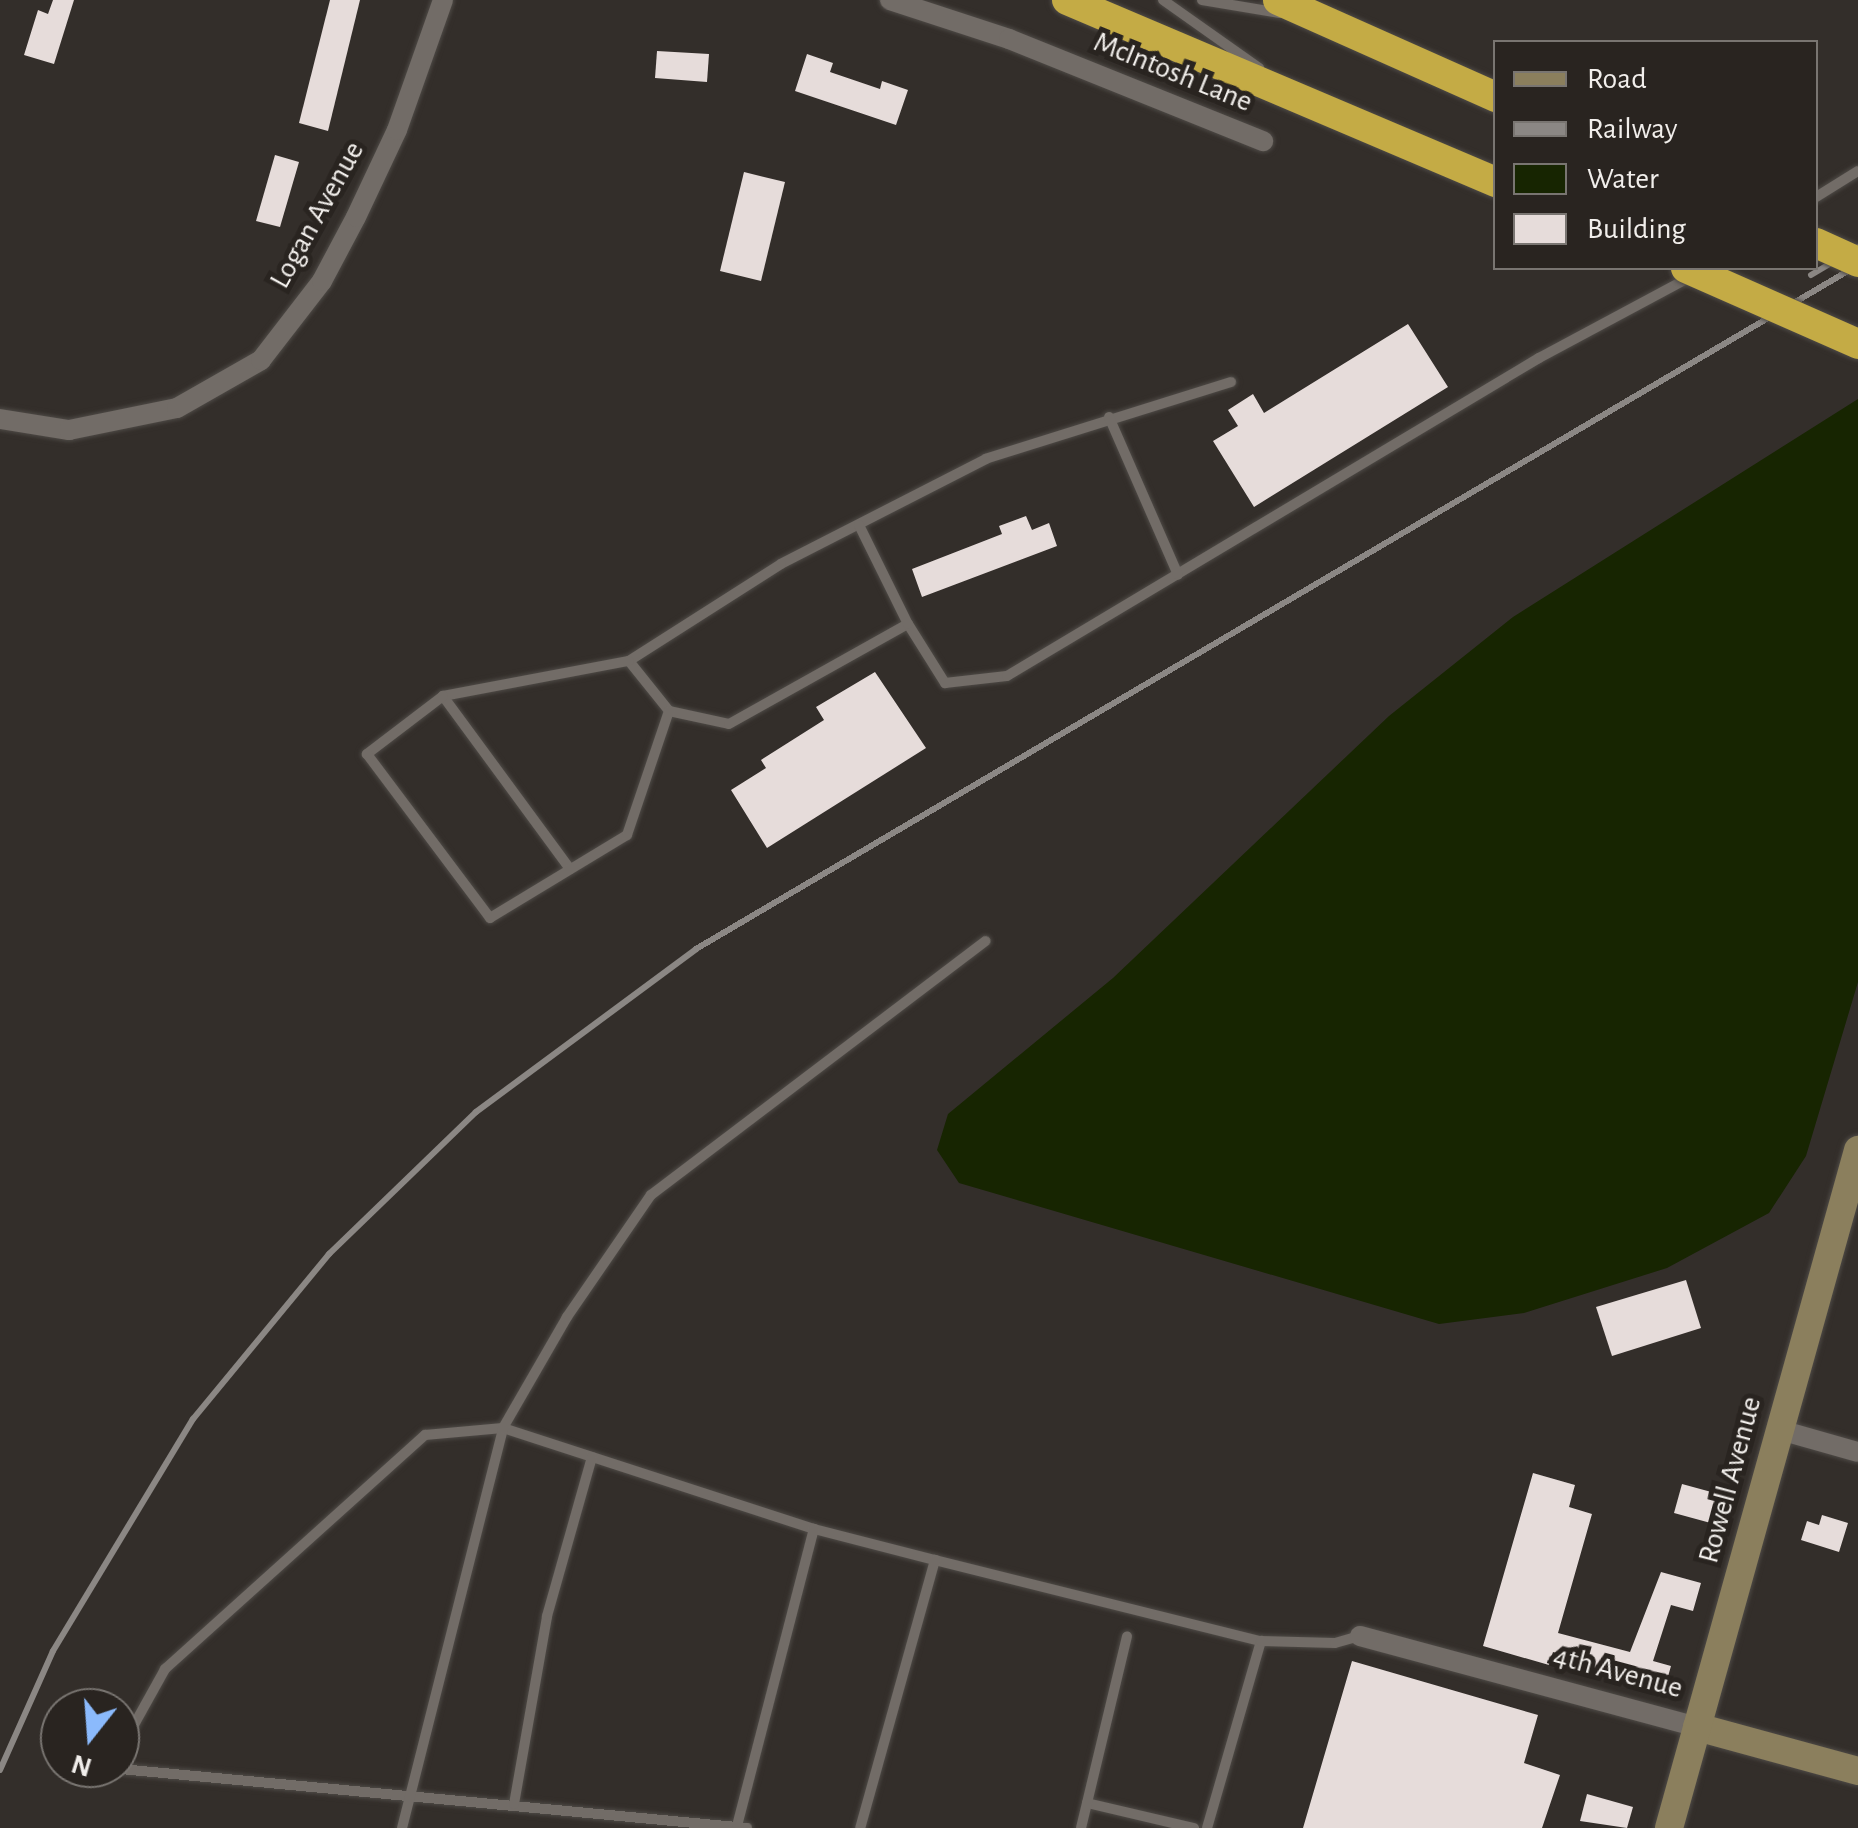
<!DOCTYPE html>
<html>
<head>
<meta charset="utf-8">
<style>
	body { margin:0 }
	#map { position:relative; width:1858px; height:1828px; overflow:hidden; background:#332e2a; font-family:"Alegreya Sans",sans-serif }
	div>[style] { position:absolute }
	.water>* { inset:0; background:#172501 }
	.building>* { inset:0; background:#e6dcda }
	.roads { filter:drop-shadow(0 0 2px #4e4a46) drop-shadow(0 0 2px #4e4a46) }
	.lane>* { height:10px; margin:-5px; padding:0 5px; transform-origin:5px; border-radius:5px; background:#726c67 }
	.street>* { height:20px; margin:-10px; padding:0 10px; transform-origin:10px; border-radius:10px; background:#726c67 }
	.secondary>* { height:28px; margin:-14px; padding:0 14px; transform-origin:14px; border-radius:14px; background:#8b7f5d }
	.highway>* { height:30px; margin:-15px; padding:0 15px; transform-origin:15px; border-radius:15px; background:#c4ab45 }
	.rail>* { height:6px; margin:-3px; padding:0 3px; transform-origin:3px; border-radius:3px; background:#8b8784 }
	.bridges { filter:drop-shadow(0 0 2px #4e4a46) drop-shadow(0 0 2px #4e4a46) }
	.highway-bridge>* { height:30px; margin:-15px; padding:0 15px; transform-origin:15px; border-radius:15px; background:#c4ab45 }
	span { translate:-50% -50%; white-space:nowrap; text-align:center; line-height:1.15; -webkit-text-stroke:10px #292420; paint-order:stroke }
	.street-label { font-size:30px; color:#f1eeeb }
	.legend { position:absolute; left:1493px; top:40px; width:325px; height:230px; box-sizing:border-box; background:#292420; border:2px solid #797571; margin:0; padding:12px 18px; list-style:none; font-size:30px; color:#f1eeeb }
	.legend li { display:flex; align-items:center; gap:20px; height:50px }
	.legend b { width:50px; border:2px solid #797571 }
	.north { position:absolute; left:40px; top:1688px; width:100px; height:100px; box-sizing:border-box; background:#292420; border:2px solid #797571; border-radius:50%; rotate:197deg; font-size:28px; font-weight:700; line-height:40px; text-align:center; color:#f1eeeb }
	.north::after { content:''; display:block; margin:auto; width:35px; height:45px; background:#8bbafc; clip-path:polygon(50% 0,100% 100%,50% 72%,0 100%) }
</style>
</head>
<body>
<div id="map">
	<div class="water">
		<i style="clip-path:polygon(1858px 399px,1858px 982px,1806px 1156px,1769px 1213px,1667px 1268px,1524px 1313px,1439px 1324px,959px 1183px,937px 1150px,948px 1114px,1113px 978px,1389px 716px,1513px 617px)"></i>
	</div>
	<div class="building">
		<i style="clip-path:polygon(53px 0,74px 0,54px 64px,24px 55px,38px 10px,48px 14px)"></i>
		<i style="clip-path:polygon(330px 0,360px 0,328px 131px,299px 123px)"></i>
		<i style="clip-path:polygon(657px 51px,709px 54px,707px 82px,655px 78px)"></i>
		<i style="clip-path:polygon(807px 54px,833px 63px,830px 72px,880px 89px,882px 81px,908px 90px,896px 125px,795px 91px)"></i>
		<i style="clip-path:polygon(275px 155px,299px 162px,280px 227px,256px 221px)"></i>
		<i style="clip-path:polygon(744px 172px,785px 182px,761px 281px,720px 271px)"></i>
		<i style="clip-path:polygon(1408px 324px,1448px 387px,1254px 507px,1213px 441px,1238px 426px,1228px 410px,1253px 394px,1264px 413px)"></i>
		<i style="clip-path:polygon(1026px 516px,1032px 530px,1049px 523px,1057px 546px,922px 597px,912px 569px,1002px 534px,999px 526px)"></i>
		<i style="clip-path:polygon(875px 672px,926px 748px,767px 848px,731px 790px,766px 768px,761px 760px,824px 720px,816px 707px)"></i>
		<i style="clip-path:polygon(1686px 1280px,1701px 1328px,1612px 1356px,1596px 1307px)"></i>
		<i style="clip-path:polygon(1533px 1473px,1575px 1485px,1569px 1507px,1592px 1514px,1558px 1633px,1630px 1652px,1661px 1572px,1701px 1583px,1693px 1611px,1671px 1605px,1653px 1661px,1671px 1666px,1665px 1687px,1584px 1670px,1586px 1662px,1553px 1652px,1549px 1665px,1483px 1646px)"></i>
		<i style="clip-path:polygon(1682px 1484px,1726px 1496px,1718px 1525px,1674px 1513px)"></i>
		<i style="clip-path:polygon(1822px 1515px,1848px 1523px,1839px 1552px,1801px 1540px,1807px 1521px,1819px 1525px)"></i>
		<i style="clip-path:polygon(1352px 1661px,1538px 1715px,1524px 1763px,1560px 1775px,1542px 1828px,1303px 1828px)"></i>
		<i style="clip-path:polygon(1587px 1794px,1633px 1807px,1627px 1828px,1580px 1821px)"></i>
	</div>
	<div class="roads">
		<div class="lane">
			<i style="left:1163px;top:0;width:118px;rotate:35.3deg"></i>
			<i style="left:1202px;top:0;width:79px;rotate:9.5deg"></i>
			<i style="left:1816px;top:197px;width:49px;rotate:-31.8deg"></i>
			<i style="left:1231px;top:382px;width:257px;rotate:162.6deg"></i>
			<i style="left:986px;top:459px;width:230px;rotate:152.9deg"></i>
			<i style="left:781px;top:564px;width:180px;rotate:147.5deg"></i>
			<i style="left:629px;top:661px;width:64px;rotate:51.3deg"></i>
			<i style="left:669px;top:711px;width:61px;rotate:12.2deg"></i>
			<i style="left:729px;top:724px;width:205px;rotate:-29.2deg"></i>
			<i style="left:908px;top:624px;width:70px;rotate:57.9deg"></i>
			<i style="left:945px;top:683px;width:62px;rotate:-6.4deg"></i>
			<i style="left:1007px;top:676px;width:620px;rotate:-30.87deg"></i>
			<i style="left:1539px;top:358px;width:171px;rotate:-28.2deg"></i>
			<i style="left:1109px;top:417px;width:172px;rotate:66.4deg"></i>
			<i style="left:859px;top:525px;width:110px;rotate:63.7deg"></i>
			<i style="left:443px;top:696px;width:189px;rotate:-10.7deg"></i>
			<i style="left:570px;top:869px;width:215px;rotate:-126.3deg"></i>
			<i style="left:443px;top:696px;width:96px;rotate:142.7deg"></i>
			<i style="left:367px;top:754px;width:205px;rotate:53.1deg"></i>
			<i style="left:490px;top:918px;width:160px;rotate:-31.2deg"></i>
			<i style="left:627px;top:835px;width:131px;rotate:-71.3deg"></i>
			<i style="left:935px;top:1560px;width:336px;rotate:14deg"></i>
			<i style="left:120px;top:1750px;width:93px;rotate:-60.9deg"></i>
			<i style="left:165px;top:1669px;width:350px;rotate:-42deg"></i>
			<i style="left:425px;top:1435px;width:78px;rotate:-5.1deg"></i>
			<i style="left:503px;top:1428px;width:327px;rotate:18deg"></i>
			<i style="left:814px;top:1529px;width:125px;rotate:14.4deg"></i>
			<i style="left:935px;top:1560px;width:278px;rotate:105.6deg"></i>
			<i style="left:110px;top:1768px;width:640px;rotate:5.38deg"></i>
			<i style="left:1087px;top:1803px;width:110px;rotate:13.2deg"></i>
			<i style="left:514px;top:1804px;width:191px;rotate:-80deg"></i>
			<i style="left:547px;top:1616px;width:165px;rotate:-74.2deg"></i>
			<i style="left:737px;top:1826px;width:307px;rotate:-75.5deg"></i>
			<i style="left:402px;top:1828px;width:413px;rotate:-75.8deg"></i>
			<i style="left:503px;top:1428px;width:128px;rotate:-60deg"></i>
			<i style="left:567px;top:1317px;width:148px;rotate:-55.5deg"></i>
			<i style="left:651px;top:1195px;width:420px;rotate:-37.2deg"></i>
			<i style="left:1081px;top:1828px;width:197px;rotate:-76.5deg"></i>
			<i style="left:1207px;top:1828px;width:195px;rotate:-73.9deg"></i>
			<i style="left:1261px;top:1641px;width:74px;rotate:1.5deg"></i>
			<i style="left:1335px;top:1643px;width:25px;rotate:-16deg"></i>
		</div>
		<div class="street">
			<i style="left:890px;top:0;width:125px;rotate:18.1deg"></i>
			<i style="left:1009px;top:39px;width:274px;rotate:21.9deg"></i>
			<i style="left:0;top:419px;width:70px;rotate:9.1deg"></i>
			<i style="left:69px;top:430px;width:110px;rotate:-11.5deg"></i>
			<i style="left:177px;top:408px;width:97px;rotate:-29.7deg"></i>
			<i style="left:261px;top:360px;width:100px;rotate:-52.3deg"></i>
			<i style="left:322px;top:281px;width:72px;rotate:-62deg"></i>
			<i style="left:356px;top:217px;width:96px;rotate:-64.8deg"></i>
			<i style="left:397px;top:130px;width:138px;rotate:-70.5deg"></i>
			<i style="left:1777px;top:1429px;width:84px;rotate:15.9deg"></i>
			<i style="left:1360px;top:1636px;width:349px;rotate:15.1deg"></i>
		</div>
		<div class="secondary">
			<i style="left:1697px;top:1727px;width:167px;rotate:15.3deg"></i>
			<i style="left:1669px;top:1828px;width:704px;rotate:-74.42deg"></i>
		</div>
		<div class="highway">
			<i style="left:1067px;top:0;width:466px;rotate:23deg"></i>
			<i style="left:1278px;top:0;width:239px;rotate:24deg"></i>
		</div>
	</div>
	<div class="rail">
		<i style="left:1811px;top:275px;width:55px;rotate:-30.8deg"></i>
		<i style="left:0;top:1770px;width:130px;rotate:-66deg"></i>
		<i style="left:53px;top:1651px;width:271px;rotate:-58.9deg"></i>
		<i style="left:193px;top:1419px;width:214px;rotate:-50.5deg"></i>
		<i style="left:329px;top:1254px;width:204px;rotate:-44deg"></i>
		<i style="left:476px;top:1112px;width:274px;rotate:-36.5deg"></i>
		<i style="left:696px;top:949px;width:1348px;rotate:-30.48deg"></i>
	</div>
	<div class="bridges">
		<div class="highway-bridge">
			<i style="left:1816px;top:243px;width:46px;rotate:24.3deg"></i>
			<i style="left:1686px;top:268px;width:188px;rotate:23.8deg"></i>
		</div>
	</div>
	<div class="street-label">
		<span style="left:1173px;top:72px;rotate:22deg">McIntosh Lane</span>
		<span style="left:317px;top:215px;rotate:-61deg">Logan Avenue</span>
		<span style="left:1730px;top:1480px;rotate:-75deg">Rowell Avenue</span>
		<span style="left:1618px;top:1672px;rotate:15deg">4th Avenue</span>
	</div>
	<ul class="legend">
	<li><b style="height:12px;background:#8b7f5d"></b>Road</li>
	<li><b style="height:12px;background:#8b8784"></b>Railway</li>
	<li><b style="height:28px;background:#172501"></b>Water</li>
	<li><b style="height:28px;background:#e6dcda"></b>Building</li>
	</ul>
	<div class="north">N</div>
</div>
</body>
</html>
